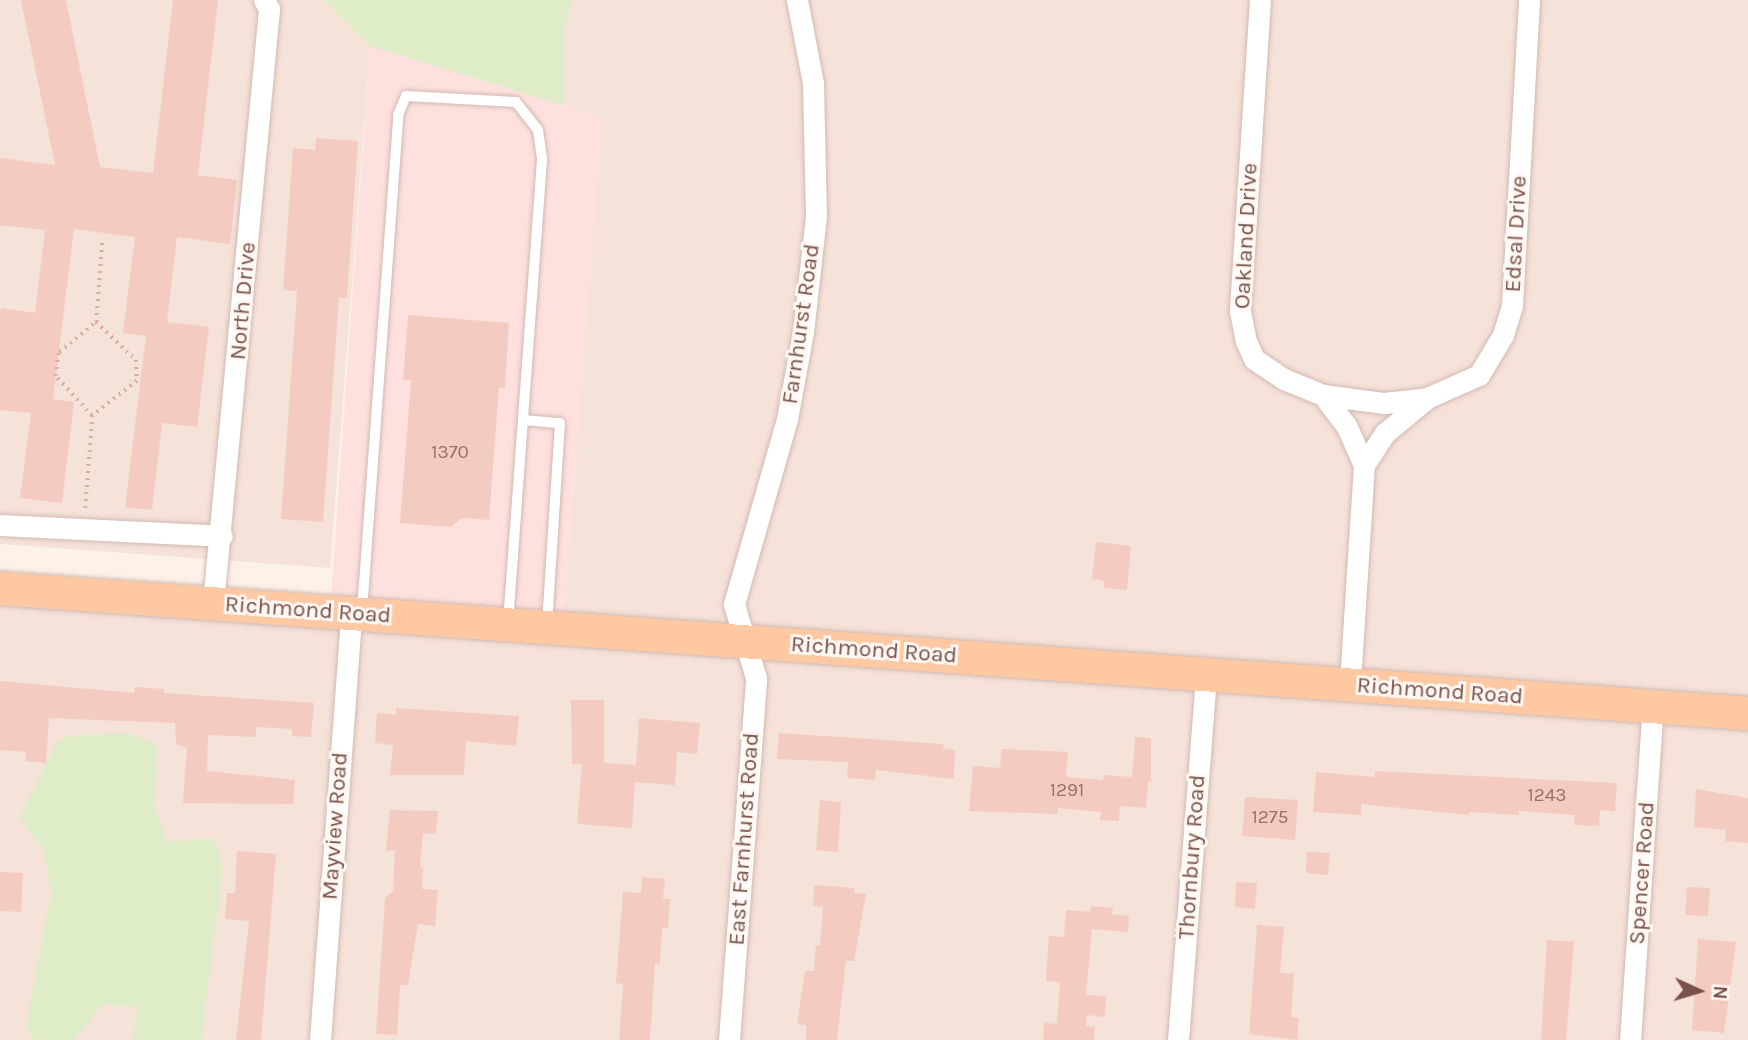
<!DOCTYPE html>
<html>
<head>
<meta charset="utf-8">
<style>
	body { margin:0 }
	#map { position:relative; width:1748px; height:1040px; overflow:hidden; background:#fdf2ea; font-family:Karla,sans-serif }
	div>[style] { position:absolute }
	.residential>* { inset:0; background:#f5e2d8 }
	.commercial>* { inset:0; background:#fee1de }
	.green>* { inset:0; background:#deecc7 }
	.building>* { inset:0; background:#f4cbc1 }
	.path>* { height:3.5px; margin-top:-1.75px; transform-origin:0; background:repeating-linear-gradient(90deg,#daada3 0 2px,transparent 0 7px) }
	.roads { filter:drop-shadow(0 0 2px #d3b9b1) drop-shadow(0 0 2px #d3b9b1) }
	.service>* { height:10px; margin:-5px; padding:0 5px; transform-origin:5px; border-radius:5px; background:#fff }
	.minor>* { height:21px; margin:-10.5px; padding:0 10.5px; transform-origin:10.5px; border-radius:10.5px; background:#fff }
	.primary>* { height:33px; margin:-16.5px; padding:0 16.5px; transform-origin:16.5px; border-radius:16.5px; background:#fdc8a2 }
	span { translate:-50% -50%; white-space:nowrap; text-align:center; line-height:1.15; -webkit-text-stroke:6px #fff7f2; paint-order:stroke }
	.number-label { font-size:19px; color:#987069 }
	.number-label span { -webkit-text-stroke-width:0 }
	.street-label { font-size:23px; color:#7a524c }
	.north { position:absolute; left:1664px; top:956px; width:70px; height:70px; -webkit-text-stroke:5px #fff7f2; paint-order:stroke; rotate:94deg; font-size:19px; font-weight:700; line-height:28px; text-align:center; color:#7a524c }
	.north::after { content:''; display:block; margin:auto; width:24px; height:32px; background:#7a524c; clip-path:polygon(50% 0,100% 100%,50% 72%,0 100%) }
</style>
</head>
<body>
<div id="map">
	<div class="residential">
		<i style="clip-path:polygon(0 0,1748px 0,1748px 1040px,0 1040px,0 588px,563px 628px,602px 117px,370px 47px,330px 568px,0 544px)"></i>
	</div>
	<div class="commercial">
		<i style="clip-path:polygon(370px 46px,603px 117px,563px 628px,330px 611px)"></i>
	</div>
	<div class="green">
		<i style="clip-path:polygon(324px 0,571px 0,563px 38px,563px 105px,370px 46px)"></i>
		<i style="clip-path:polygon(129px 733px,158px 746px,153px 804px,167px 842px,214px 838px,223px 870px,201px 1040px,133px 1040px,137px 1007px,103px 1004px,74px 1040px,33px 1040px,26px 1027px,51px 893px,44px 851px,20px 817px,56px 744px,67px 736px)"></i>
	</div>
	<div class="building">
		<i style="clip-path:polygon(21px 0,66px 0,100px 167px,153px 173px,173px 0,218px 0,198px 175px,237px 180px,230px 244px,177px 237px,167px 322px,209px 327px,197px 427px,162px 423px,152px 510px,125px 507px,146px 336px,123px 333px,135px 237px,74px 229px,53px 399px,74px 402px,62px 503px,20px 498px,31px 413px,0 410px,0 318px,1px 308px,35px 313px,45px 230px,0 225px,0 158px,55px 165px)"></i>
		<i style="clip-path:polygon(316px 138px,358px 141px,347px 298px,339px 298px,323px 522px,281px 519px,297px 291px,283px 290px,293px 148px,315px 150px)"></i>
		<i style="clip-path:polygon(408px 315px,509px 323px,505px 388px,499px 387px,489px 520px,462px 518px,451px 527px,400px 523px,411px 380px,403px 380px)"></i>
		<i style="clip-path:polygon(1096px 542px,1131px 546px,1127px 590px,1104px 588px,1104px 581px,1092px 579px)"></i>
		<i style="clip-path:polygon(0 681px,134px 693px,135px 687px,164px 689px,164px 693px,314px 703px,311px 737px,292px 736px,292px 729px,256px 727px,256px 737px,208px 735px,207px 771px,295px 780px,293px 804px,183px 803px,187px 748px,176px 744px,175px 723px,49px 718px,46px 763px,25px 761px,26px 752px,0 750px)"></i>
		<i style="clip-path:polygon(571px 700px,604px 700px,604px 763px,636px 765px,639px 718px,700px 723px,697px 754px,677px 752px,675px 785px,635px 782px,632px 828px,577px 824px,582px 764px,572px 764px)"></i>
		<i style="clip-path:polygon(396px 708px,519px 716px,516px 746px,466px 741px,464px 775px,390px 775px,393px 745px,375px 743px,377px 713px,396px 715px)"></i>
		<i style="clip-path:polygon(779px 733px,944px 744px,943px 749px,955px 750px,954px 779px,876px 770px,875px 780px,847px 778px,848px 762px,777px 759px)"></i>
		<i style="clip-path:polygon(1135px 737px,1151px 738px,1151px 782px,1148px 781px,1146px 808px,1120px 806px,1119px 821px,1100px 820px,1101px 812px,1058px 808px,1058px 814px,969px 811px,973px 766px,1000px 768px,1002px 749px,1068px 752px,1066px 777px,1103px 780px,1104px 775px,1132px 777px)"></i>
		<i style="clip-path:polygon(1375px 771px,1617px 783px,1615px 811px,1600px 810px,1599px 826px,1574px 825px,1575px 815px,1519px 811px,1519px 815px,1469px 812px,1469px 815px,1361px 804px,1361px 815px,1313px 812px,1316px 772px,1375px 777px)"></i>
		<i style="clip-path:polygon(1696px 789px,1748px 798px,1748px 843px,1725px 841px,1726px 830px,1694px 827px)"></i>
		<i style="clip-path:polygon(1245px 797px,1298px 800px,1295px 840px,1242px 836px)"></i>
		<i style="clip-path:polygon(820px 800px,841px 802px,838px 852px,816px 850px)"></i>
		<i style="clip-path:polygon(390px 810px,438px 811px,436px 834px,423px 833px,420px 867px,423px 868px,422px 889px,438px 890px,435px 926px,418px 924px,408px 985px,400px 985px,397px 1035px,376px 1034px,385px 898px,393px 891px,395px 851px,386px 850px)"></i>
		<i style="clip-path:polygon(237px 851px,276px 854px,261px 1040px,236px 1040px,249px 921px,225px 919px,227px 893px,235px 893px)"></i>
		<i style="clip-path:polygon(1307px 852px,1330px 853px,1328px 875px,1306px 873px)"></i>
		<i style="clip-path:polygon(0 872px,23px 873px,21px 912px,0 911px)"></i>
		<i style="clip-path:polygon(642px 877px,665px 879px,663px 899px,670px 899px,668px 928px,662px 927px,660px 964px,655px 963px,650px 1040px,619px 1040px,623px 984px,616px 983px,623px 892px,641px 893px)"></i>
		<i style="clip-path:polygon(1236px 882px,1257px 883px,1255px 909px,1235px 907px)"></i>
		<i style="clip-path:polygon(814px 885px,855px 888px,854px 893px,866px 894px,854px 961px,846px 961px,837px 1040px,806px 1040px,806px 1025px,797px 1024px,805px 971px,814px 971px,816px 945px,820px 945px,823px 907px,813px 906px)"></i>
		<i style="clip-path:polygon(1687px 887px,1710px 888px,1708px 916px,1685px 915px)"></i>
		<i style="clip-path:polygon(1091px 906px,1113px 908px,1112px 914px,1129px 916px,1128px 932px,1092px 929px,1086px 995px,1106px 996px,1105px 1017px,1087px 1015px,1086px 1026px,1095px 1027px,1094px 1040px,1043px 1040px,1044px 1023px,1057px 1024px,1060px 982px,1046px 981px,1049px 936px,1064px 937px,1066px 910px,1090px 912px)"></i>
		<i style="clip-path:polygon(1257px 925px,1284px 927px,1280px 973px,1294px 974px,1291px 1017px,1299px 1018px,1297px 1040px,1249px 1034px)"></i>
		<i style="clip-path:polygon(1698px 939px,1736px 942px,1724px 1033px,1692px 1030px)"></i>
		<i style="clip-path:polygon(1547px 940px,1574px 942px,1566px 1040px,1541px 1040px)"></i>
	</div>
	<div class="path">
		<i style="left:96px;top:322px;width:55px;rotate:43.5deg"></i>
		<i style="left:136px;top:360px;width:21px;rotate:87deg"></i>
		<i style="left:137px;top:381px;width:57px;rotate:142.1deg"></i>
		<i style="left:92px;top:416px;width:54px;rotate:-132.8deg"></i>
		<i style="left:55px;top:376px;width:24px;rotate:-81deg"></i>
		<i style="left:59px;top:352px;width:48px;rotate:-39deg"></i>
		<i style="left:96px;top:322px;width:81px;rotate:-85.8deg"></i>
		<i style="left:85px;top:508px;width:92px;rotate:-85.6deg"></i>
	</div>
	<div class="roads">
		<div class="service">
			<i style="left:523px;top:420px;width:37px;rotate:5deg"></i>
			<i style="left:560px;top:423px;width:201px;rotate:93.7deg"></i>
			<i style="left:362px;top:611px;width:497px;rotate:-85.8deg"></i>
			<i style="left:398px;top:115px;width:21px;rotate:-67deg"></i>
			<i style="left:406px;top:96px;width:110px;rotate:3.1deg"></i>
			<i style="left:516px;top:102px;width:36px;rotate:52deg"></i>
			<i style="left:538px;top:130px;width:30px;rotate:82deg"></i>
			<i style="left:542px;top:160px;width:462px;rotate:94.2deg"></i>
		</div>
		<div class="minor">
			<i style="left:1260px;top:0;width:312px;rotate:93.7deg"></i>
			<i style="left:1240px;top:311px;width:31px;rotate:79deg"></i>
			<i style="left:1246px;top:341px;width:20px;rotate:66deg"></i>
			<i style="left:1254px;top:359px;width:36px;rotate:34deg"></i>
			<i style="left:1284px;top:379px;width:42px;rotate:22.3deg"></i>
			<i style="left:1323px;top:395px;width:62px;rotate:7.5deg"></i>
			<i style="left:1384px;top:403px;width:43px;rotate:-6.6deg"></i>
			<i style="left:1427px;top:398px;width:57px;rotate:-23.9deg"></i>
			<i style="left:1479px;top:375px;width:47px;rotate:-59deg"></i>
			<i style="left:1503px;top:335px;width:31px;rotate:-73deg"></i>
			<i style="left:1512px;top:305px;width:305px;rotate:-86.8deg"></i>
			<i style="left:1323px;top:395px;width:38px;rotate:53deg"></i>
			<i style="left:1346px;top:425px;width:44px;rotate:65.8deg"></i>
			<i style="left:1364px;top:465px;width:219px;rotate:93.7deg"></i>
			<i style="left:1364px;top:465px;width:38px;rotate:-57deg"></i>
			<i style="left:1385px;top:433px;width:55px;rotate:-39.8deg"></i>
			<i style="left:0;top:525px;width:222px;rotate:2.8deg"></i>
			<i style="left:213px;top:603px;width:597px;rotate:-84.61deg"></i>
			<i style="left:269px;top:9px;width:10px;rotate:-119deg"></i>
			<i style="left:320px;top:1040px;width:428px;rotate:-85.8deg"></i>
			<i style="left:729px;top:1040px;width:363px;rotate:-85.7deg"></i>
			<i style="left:756px;top:678px;width:77px;rotate:-106.6deg"></i>
			<i style="left:734px;top:604px;width:192px;rotate:-74deg"></i>
			<i style="left:787px;top:419px;width:88px;rotate:-79.6deg"></i>
			<i style="left:803px;top:332px;width:117px;rotate:-83.6deg"></i>
			<i style="left:816px;top:216px;width:133px;rotate:-91.3deg"></i>
			<i style="left:813px;top:83px;width:85px;rotate:-100.9deg"></i>
			<i style="left:1178px;top:1040px;width:367px;rotate:-85.6deg"></i>
			<i style="left:1630px;top:1040px;width:335px;rotate:-86.1deg"></i>
		</div>
		<div class="primary">
			<i style="left:0;top:588px;width:1752px;rotate:4.09deg"></i>
		</div>
	</div>
	<div class="number-label">
		<span style="left:450px;top:453px">1370</span>
		<span style="left:1067px;top:791px">1291</span>
		<span style="left:1547px;top:796px">1243</span>
		<span style="left:1270px;top:818px">1275</span>
	</div>
	<div class="street-label">
		<span style="left:1516px;top:234px;rotate:-87deg">Edsal Drive</span>
		<span style="left:1246px;top:236px;rotate:-87deg">Oakland Drive</span>
		<span style="left:243px;top:301px;rotate:-85deg">North Drive</span>
		<span style="left:801px;top:324px;rotate:-82deg">Farnhurst Road</span>
		<span style="left:308px;top:610px;rotate:4deg">Richmond Road</span>
		<span style="left:874px;top:650px;rotate:4deg">Richmond Road</span>
		<span style="left:1440px;top:691px;rotate:4deg">Richmond Road</span>
		<span style="left:335px;top:826px;rotate:-86deg">Mayview Road</span>
		<span style="left:744px;top:839px;rotate:-86deg">East Farnhurst Road</span>
		<span style="left:1192px;top:857px;rotate:-86deg">Thornbury Road</span>
		<span style="left:1642px;top:873px;rotate:-86deg">Spencer Road</span>
	</div>
	<div class="north">N</div>
</div>
</body>
</html>
